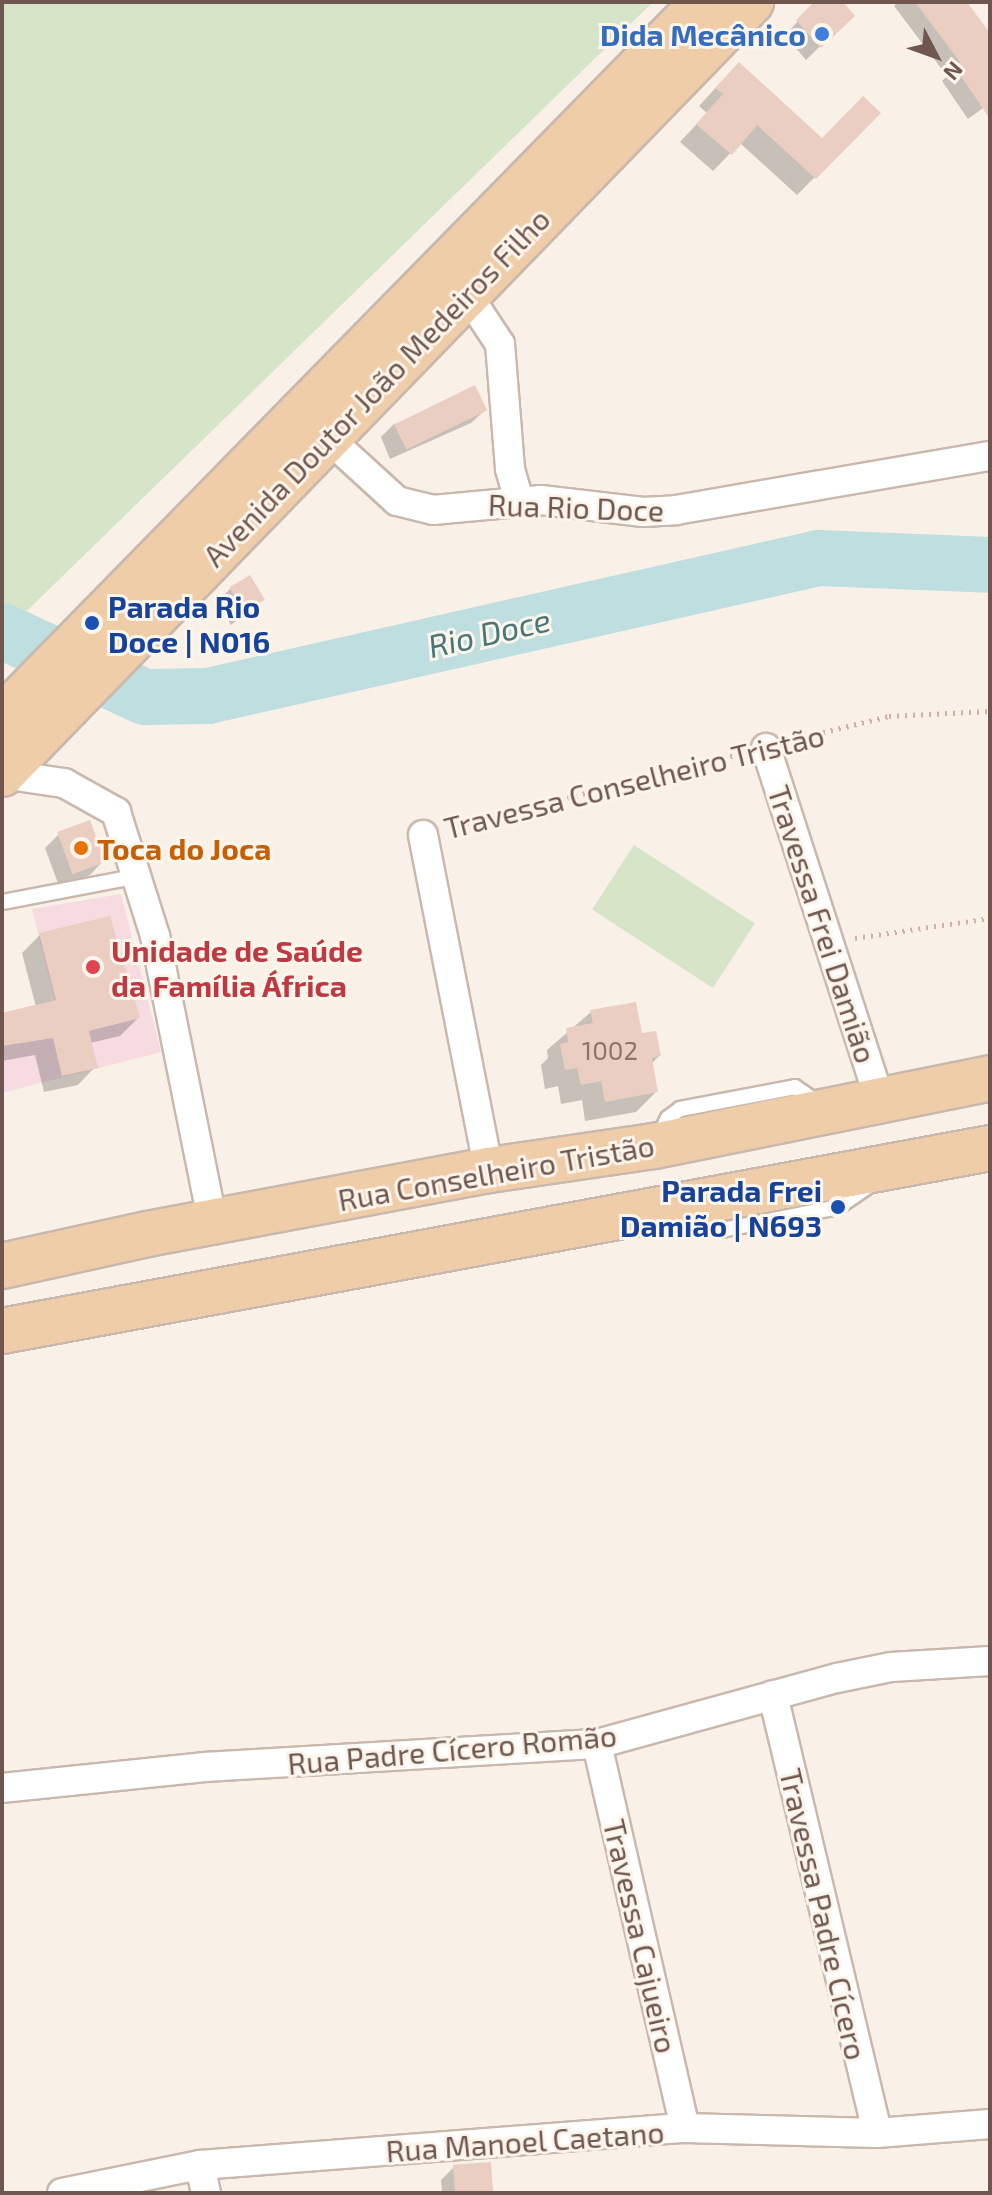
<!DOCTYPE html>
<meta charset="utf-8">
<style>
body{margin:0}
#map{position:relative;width:992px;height:2195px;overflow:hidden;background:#f9f0e7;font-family:"Exo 2",sans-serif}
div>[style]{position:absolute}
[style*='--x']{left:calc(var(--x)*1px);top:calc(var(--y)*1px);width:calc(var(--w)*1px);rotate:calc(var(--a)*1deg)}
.medical>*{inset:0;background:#f6dbe1}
.green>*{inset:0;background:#d6e5c7;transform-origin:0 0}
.shadow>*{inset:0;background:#0003}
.river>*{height:56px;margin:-28px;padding:0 28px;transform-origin:28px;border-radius:28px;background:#bedee0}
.building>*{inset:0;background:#ebcec2;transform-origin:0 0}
.path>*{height:5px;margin-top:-2.5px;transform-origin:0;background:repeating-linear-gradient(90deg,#cfb2a5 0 2px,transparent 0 8px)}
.roads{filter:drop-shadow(2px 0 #c9b8ae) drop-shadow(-2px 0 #c9b8ae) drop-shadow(0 2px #c9b8ae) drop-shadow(0 -2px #c9b8ae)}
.lane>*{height:14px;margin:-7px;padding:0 7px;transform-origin:7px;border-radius:7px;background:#fff}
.street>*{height:28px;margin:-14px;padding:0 14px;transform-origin:14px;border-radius:14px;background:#fff}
.primary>*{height:44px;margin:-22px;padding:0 22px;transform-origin:22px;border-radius:22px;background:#efcda8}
.dots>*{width:22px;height:22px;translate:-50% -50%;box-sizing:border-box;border:4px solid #fcf5ec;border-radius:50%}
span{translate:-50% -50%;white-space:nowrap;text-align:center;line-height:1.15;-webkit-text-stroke:6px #fcf5ec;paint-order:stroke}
.number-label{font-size:26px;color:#8e756c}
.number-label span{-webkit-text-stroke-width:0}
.shop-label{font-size:30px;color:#366cbe;font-weight:700}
.right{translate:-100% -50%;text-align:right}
.street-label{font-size:30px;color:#6f574f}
.transit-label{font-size:30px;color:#164399;font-weight:700}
.left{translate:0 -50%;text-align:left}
.food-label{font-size:30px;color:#c56008;font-weight:700}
.health-label{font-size:30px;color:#be3a42;font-weight:700}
.water-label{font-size:32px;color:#487679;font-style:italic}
.frame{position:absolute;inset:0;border:4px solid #6f574f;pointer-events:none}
.north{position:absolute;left:896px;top:16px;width:80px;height:80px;-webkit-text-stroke:6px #fcf5ec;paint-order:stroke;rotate:131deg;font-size:22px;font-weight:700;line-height:32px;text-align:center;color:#6f574f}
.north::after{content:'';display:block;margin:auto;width:28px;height:36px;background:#6f574f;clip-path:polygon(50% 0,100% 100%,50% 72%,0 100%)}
</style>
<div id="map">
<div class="medical">
<div style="clip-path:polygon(121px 894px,161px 1052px,2px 1093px,2px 1013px,55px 1000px,32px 909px)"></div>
</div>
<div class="green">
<div style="clip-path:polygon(2px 2px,653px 2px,2px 635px)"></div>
<div style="left:634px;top:845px;width:144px;height:77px;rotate:33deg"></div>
</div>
<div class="shadow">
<div style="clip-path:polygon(816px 2px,840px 2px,852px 15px,806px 60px,785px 35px)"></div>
<div style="clip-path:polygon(898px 2px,964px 2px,990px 36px,990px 103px,968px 119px,942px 81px,947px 76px,894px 6px)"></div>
<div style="clip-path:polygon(721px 82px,822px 140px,878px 113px,797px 195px,740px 143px,713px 171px,680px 142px,707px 113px,699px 106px)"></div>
<div style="clip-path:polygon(485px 410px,471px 423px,390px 459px,381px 437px,394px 424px)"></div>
<div style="clip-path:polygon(230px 589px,263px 599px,231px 625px,217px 602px)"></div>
<div style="clip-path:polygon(58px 835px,103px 861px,90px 875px,59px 886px,45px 848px)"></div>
<div style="clip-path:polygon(40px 935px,138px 1018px,120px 1036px,90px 1043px,95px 1067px,78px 1085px,44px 1092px,35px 1055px,2px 1061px,2px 1007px,4px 1015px,36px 1007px,22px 953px)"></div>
<div style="clip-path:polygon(591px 1012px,640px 1035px,659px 1056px,651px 1064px,656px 1092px,636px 1112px,585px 1121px,582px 1100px,561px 1104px,558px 1086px,545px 1089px,541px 1065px,548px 1058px,547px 1050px)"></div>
<div style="clip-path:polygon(454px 2167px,491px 2193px,442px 2193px,441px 2180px)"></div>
</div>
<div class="river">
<div style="--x:2;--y:631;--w:157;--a:24.8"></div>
<div style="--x:145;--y:697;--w:63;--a:-0.9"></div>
<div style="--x:208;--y:696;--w:626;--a:-12.73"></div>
<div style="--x:819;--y:558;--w:171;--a:2.3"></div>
</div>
<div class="building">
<div style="clip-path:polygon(814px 2px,843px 2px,855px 16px,821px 48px,796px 20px)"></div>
<div style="clip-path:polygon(915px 2px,967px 2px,990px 33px,990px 119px,954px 66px,960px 62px)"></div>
<div style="clip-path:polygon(739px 62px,822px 138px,863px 96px,881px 113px,816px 179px,757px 125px,732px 155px,696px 124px,723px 94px,715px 88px)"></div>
<div style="left:475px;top:385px;width:28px;height:90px;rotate:64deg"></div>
<div style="left:250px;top:575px;width:29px;height:24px;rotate:59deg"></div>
<div style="left:90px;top:820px;width:45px;height:35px;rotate:70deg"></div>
<div style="clip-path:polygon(110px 916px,140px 1018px,89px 1031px,98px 1068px,62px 1076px,53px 1038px,2px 1046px,2px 1013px,56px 1000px,39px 933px)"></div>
<div style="clip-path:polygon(636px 1002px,642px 1033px,656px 1031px,661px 1056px,652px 1058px,658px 1092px,605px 1102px,601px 1081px,581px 1085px,577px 1068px,565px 1070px,560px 1044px,568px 1042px,566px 1028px,593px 1023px,590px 1010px)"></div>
<div style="left:491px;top:2162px;width:31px;height:38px;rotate:86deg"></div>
</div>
<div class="path">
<div style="--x:792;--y:740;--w:100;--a:-13.9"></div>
<div style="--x:889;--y:716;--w:101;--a:-2.8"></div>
<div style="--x:451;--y:827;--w:298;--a:-14.2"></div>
<div style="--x:855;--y:938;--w:136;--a:-8.4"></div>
</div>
<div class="roads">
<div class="lane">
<div style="--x:2;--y:902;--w:138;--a:-10.8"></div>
<div style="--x:658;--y:1139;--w:23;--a:-65"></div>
<div style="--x:668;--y:1118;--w:15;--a:-37"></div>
<div style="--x:680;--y:1109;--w:117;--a:-10.8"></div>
<div style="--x:795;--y:1087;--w:28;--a:35"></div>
<div style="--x:693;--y:1214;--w:33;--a:29"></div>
<div style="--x:722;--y:1230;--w:118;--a:-11.2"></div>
<div style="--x:838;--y:1207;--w:42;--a:-34.4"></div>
</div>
<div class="street">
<div style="--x:467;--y:294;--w:60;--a:56.6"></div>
<div style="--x:500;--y:344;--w:125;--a:85.4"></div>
<div style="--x:510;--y:469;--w:32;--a:74"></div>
<div style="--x:327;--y:437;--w:95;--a:42.4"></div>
<div style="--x:397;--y:501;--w:37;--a:14"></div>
<div style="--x:433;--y:510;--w:108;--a:-5.3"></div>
<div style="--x:541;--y:500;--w:103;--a:6.7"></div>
<div style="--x:643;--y:512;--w:33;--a:-3"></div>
<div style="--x:676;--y:510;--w:319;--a:-9.8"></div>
<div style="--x:766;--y:748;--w:370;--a:72.1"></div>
<div style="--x:2;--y:774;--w:63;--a:8.3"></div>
<div style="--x:64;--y:783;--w:60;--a:29.1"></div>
<div style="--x:116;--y:812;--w:130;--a:72.5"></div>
<div style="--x:155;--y:936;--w:293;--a:78.6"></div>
<div style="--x:423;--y:835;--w:341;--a:78.9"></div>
<div style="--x:773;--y:1695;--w:450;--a:76.6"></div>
<div style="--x:597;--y:1744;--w:394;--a:77.1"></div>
<div style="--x:2;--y:1788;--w:205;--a:-5.9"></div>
<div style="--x:206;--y:1767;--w:392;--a:-3.4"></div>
<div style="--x:597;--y:1744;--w:249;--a:-15.4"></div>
<div style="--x:837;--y:1678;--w:55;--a:-11.5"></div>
<div style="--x:891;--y:1667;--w:99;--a:-3.5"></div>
<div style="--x:200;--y:2165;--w:29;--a:78"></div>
<div style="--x:62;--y:2193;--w:141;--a:-11.5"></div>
<div style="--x:200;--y:2165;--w:486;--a:-4.4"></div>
<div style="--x:685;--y:2128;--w:192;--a:1.5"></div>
<div style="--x:877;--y:2133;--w:113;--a:-4.6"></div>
</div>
<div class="primary">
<div style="--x:2;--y:718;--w:1003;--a:-45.57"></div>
<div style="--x:2;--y:774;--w:1076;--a:-45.87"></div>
<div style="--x:2;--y:1266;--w:148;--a:-12.4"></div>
<div style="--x:147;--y:1234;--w:348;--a:-10.6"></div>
<div style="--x:489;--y:1170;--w:167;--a:-8.3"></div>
<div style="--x:654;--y:1146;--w:343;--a:-11.4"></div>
<div style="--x:2;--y:1331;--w:1005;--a:-10.49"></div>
</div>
</div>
<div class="dots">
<div style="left:822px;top:34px;background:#3f7fe0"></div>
<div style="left:92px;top:623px;background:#1a4fb4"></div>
<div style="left:81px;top:848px;background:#e8710a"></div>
<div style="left:93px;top:967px;background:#e0444e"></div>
<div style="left:838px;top:1207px;background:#1a4fb4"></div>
</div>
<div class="number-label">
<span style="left:610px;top:1050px">1002</span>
</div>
<div class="shop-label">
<span class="right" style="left:806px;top:34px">Dida Mecânico</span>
</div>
<div class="street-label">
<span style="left:376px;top:387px;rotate:-46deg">Avenida Doutor João Medeiros Filho</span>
<span style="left:576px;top:507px;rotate:2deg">Rua Rio Doce</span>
<span style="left:634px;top:781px;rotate:-14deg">Travessa Conselheiro Tristão</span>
<span style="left:823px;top:924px;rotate:72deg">Travessa Frei Damião</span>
<span style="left:496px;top:1172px;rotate:-10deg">Rua Conselheiro Tristão</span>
<span style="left:452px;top:1749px;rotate:-5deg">Rua Padre Cícero Romão</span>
<span style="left:824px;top:1914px;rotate:77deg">Travessa Padre Cícero</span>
<span style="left:641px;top:1936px;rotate:77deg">Travessa Cajueiro</span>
<span style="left:525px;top:2141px;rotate:-4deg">Rua Manoel Caetano</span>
</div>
<div class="transit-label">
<span class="left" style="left:108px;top:623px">Parada Rio<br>Doce | N016</span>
<span class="right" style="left:822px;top:1207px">Parada Frei<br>Damião | N693</span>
</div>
<div class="food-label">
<span class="left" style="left:97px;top:848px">Toca do Joca</span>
</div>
<div class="health-label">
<span class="left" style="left:111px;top:967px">Unidade de Saúde<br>da Família África</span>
</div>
<div class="water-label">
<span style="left:489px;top:632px;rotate:-13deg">Rio Doce</span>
</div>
<div class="frame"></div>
<div class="north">N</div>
</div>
